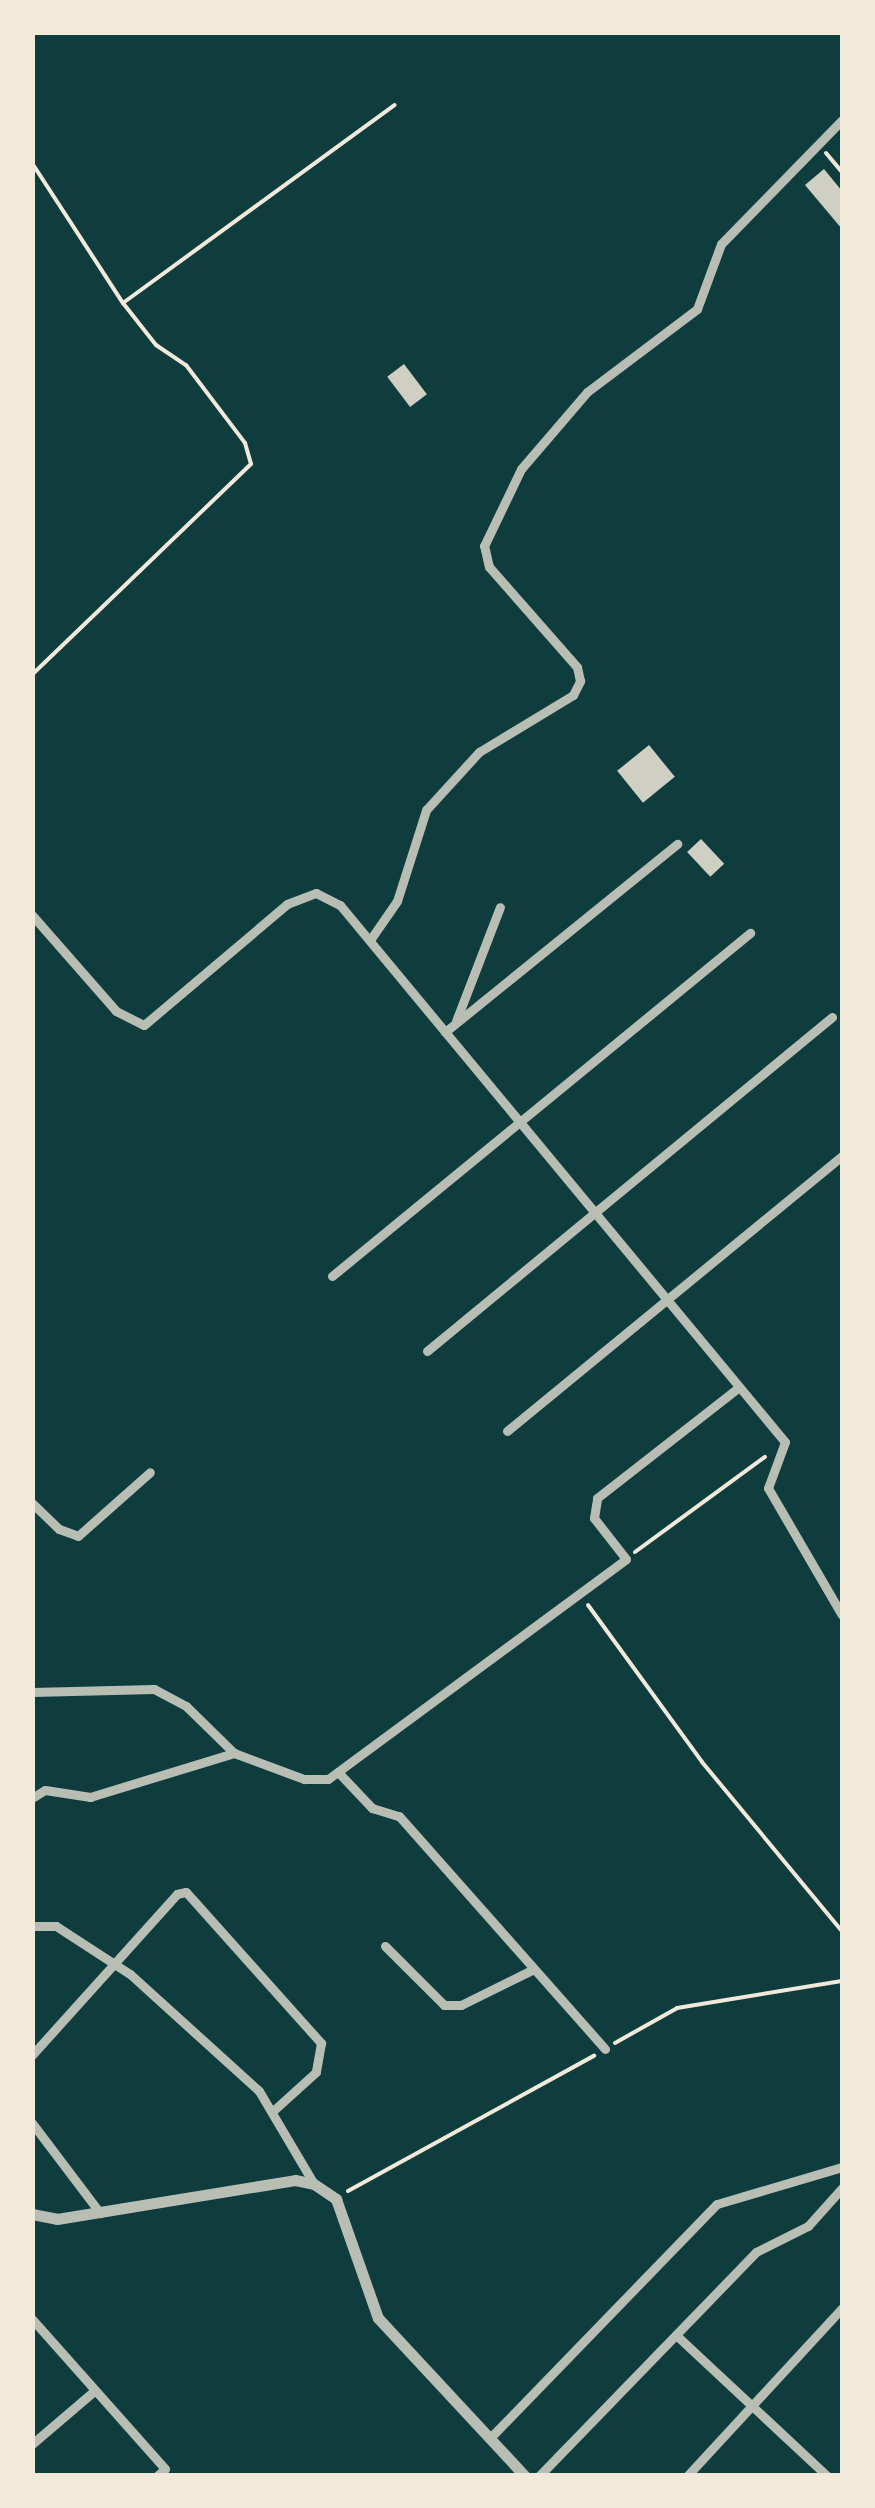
<!DOCTYPE html>
<style>
body{margin:0}
#map{position:relative;width:875px;height:2508px;overflow:hidden;background:#0f3d3e;font-family:Jost,sans-serif}
div>[style]{position:absolute}
[style*='--x']{left:calc(var(--x)*1px);top:calc(var(--y)*1px);width:calc(var(--w)*1px);rotate:calc(var(--a)*1deg)}
.building>*{inset:0;background:#cfcfc3;transform-origin:0 0}
.path>*{height:4px;margin:-2px;padding:0 2px;transform-origin:2px;border-radius:2px;background:#f1e9da}
.minor>*{height:9px;margin:-4.5px;padding:0 4.5px;transform-origin:4.5px;border-radius:4.5px;background:#b8beb3}
.tertiary>*{height:11px;margin:-5.5px;padding:0 5.5px;transform-origin:5.5px;border-radius:5.5px;background:#b8beb3}
span{translate:-50% -50%;white-space:nowrap;text-align:center;line-height:1.15;-webkit-text-stroke:8px #f1e9da;paint-order:stroke}
.frame{position:absolute;inset:0;border:35px solid #f1e9da;pointer-events:none}
</style>
<div id="map">
<div class="building">
<div style="clip-path:polygon(824px 169px,842px 191px,842px 229px,805px 185px)"></div>
<div style="left:404px;top:364px;width:38px;height:21px;rotate:53deg"></div>
<div style="left:649px;top:745px;width:41px;height:41px;rotate:51deg"></div>
<div style="left:701px;top:839px;width:34px;height:19px;rotate:47deg"></div>
</div>
<div class="path">
<div style="--x:826;--y:153;--w:25;--a:50"></div>
<div style="--x:32;--y:163;--w:167;--a:57"></div>
<div style="--x:123;--y:303;--w:53;--a:51.8"></div>
<div style="--x:156;--y:345;--w:36;--a:34"></div>
<div style="--x:186;--y:365;--w:98;--a:52.9"></div>
<div style="--x:245;--y:443;--w:22;--a:74"></div>
<div style="--x:251;--y:464;--w:304;--a:136.1"></div>
<div style="--x:123;--y:303;--w:336;--a:-36.1"></div>
<div style="--x:635;--y:1552;--w:161;--a:-36.2"></div>
<div style="--x:588;--y:1605;--w:194;--a:54"></div>
<div style="--x:702;--y:1762;--w:219;--a:50.4"></div>
<div style="--x:615;--y:2043;--w:71;--a:-29.4"></div>
<div style="--x:677;--y:2008;--w:167;--a:-9.3"></div>
<div style="--x:348;--y:2191;--w:281;--a:-28.8"></div>
</div>
<div class="minor">
<div style="--x:32;--y:915;--w:128;--a:48.8"></div>
<div style="--x:116;--y:1011;--w:31;--a:27"></div>
<div style="--x:144;--y:1025;--w:187;--a:-40.2"></div>
<div style="--x:287;--y:904;--w:31;--a:-21"></div>
<div style="--x:316;--y:893;--w:27;--a:27"></div>
<div style="--x:340;--y:905;--w:697;--a:50.35"></div>
<div style="--x:785;--y:1442;--w:49;--a:110.3"></div>
<div style="--x:768;--y:1488;--w:147;--a:59.8"></div>
<div style="--x:370;--y:940;--w:47;--a:-55.3"></div>
<div style="--x:397;--y:901;--w:96;--a:-72.3"></div>
<div style="--x:426;--y:810;--w:79;--a:-47.6"></div>
<div style="--x:479;--y:752;--w:110;--a:-31.2"></div>
<div style="--x:573;--y:695;--w:16;--a:-63"></div>
<div style="--x:580;--y:681;--w:14;--a:-102"></div>
<div style="--x:577;--y:667;--w:133;--a:-131.3"></div>
<div style="--x:489;--y:567;--w:22;--a:-103"></div>
<div style="--x:484;--y:546;--w:85;--a:-64.3"></div>
<div style="--x:521;--y:469;--w:101;--a:-49.4"></div>
<div style="--x:587;--y:392;--w:138;--a:-37"></div>
<div style="--x:697;--y:309;--w:69;--a:-69.7"></div>
<div style="--x:721;--y:244;--w:173;--a:-45.7"></div>
<div style="--x:456;--y:1021;--w:122;--a:-68.9"></div>
<div style="--x:445;--y:1032;--w:299;--a:-39"></div>
<div style="--x:332;--y:1276;--w:541;--a:-39.37"></div>
<div style="--x:427;--y:1351;--w:525;--a:-39.51"></div>
<div style="--x:507;--y:1431;--w:433;--a:-39.4"></div>
<div style="--x:32;--y:1503;--w:37;--a:44"></div>
<div style="--x:59;--y:1529;--w:20;--a:20"></div>
<div style="--x:78;--y:1536;--w:96;--a:-41.6"></div>
<div style="--x:32;--y:1692;--w:122;--a:-1.4"></div>
<div style="--x:154;--y:1689;--w:36;--a:28"></div>
<div style="--x:186;--y:1706;--w:67;--a:44.4"></div>
<div style="--x:234;--y:1753;--w:75;--a:20.4"></div>
<div style="--x:304;--y:1779;--w:24;--a:0"></div>
<div style="--x:328;--y:1779;--w:370;--a:-36.4"></div>
<div style="--x:626;--y:1559;--w:52;--a:-128"></div>
<div style="--x:594;--y:1518;--w:20;--a:-81"></div>
<div style="--x:597;--y:1498;--w:180;--a:-38"></div>
<div style="--x:338;--y:1772;--w:50;--a:46.6"></div>
<div style="--x:372;--y:1808;--w:28;--a:17"></div>
<div style="--x:399;--y:1816;--w:311;--a:48.5"></div>
<div style="--x:32;--y:1798;--w:15;--a:-32"></div>
<div style="--x:45;--y:1790;--w:46;--a:8.8"></div>
<div style="--x:90;--y:1797;--w:151;--a:-17"></div>
<div style="--x:32;--y:1926;--w:24;--a:0"></div>
<div style="--x:56;--y:1926;--w:88;--a:33"></div>
<div style="--x:130;--y:1974;--w:174;--a:42.2"></div>
<div style="--x:259;--y:2091;--w:108;--a:59.4"></div>
<div style="--x:385;--y:1946;--w:83;--a:45"></div>
<div style="--x:444;--y:2005;--w:17;--a:0"></div>
<div style="--x:461;--y:2005;--w:81;--a:-26.3"></div>
<div style="--x:32;--y:2055;--w:217;--a:-48"></div>
<div style="--x:177;--y:1894;--w:9;--a:-13"></div>
<div style="--x:186;--y:1892;--w:203;--a:48.2"></div>
<div style="--x:321;--y:2043;--w:29;--a:100"></div>
<div style="--x:316;--y:2072;--w:57;--a:137.9"></div>
<div style="--x:32;--y:2123;--w:113;--a:52.9"></div>
<div style="--x:32;--y:2319;--w:200;--a:48.4"></div>
<div style="--x:165;--y:2469;--w:11;--a:139"></div>
<div style="--x:676;--y:2335;--w:207;--a:43"></div>
<div style="--x:490;--y:2438;--w:326;--a:-45.9"></div>
<div style="--x:717;--y:2204;--w:130;--a:-16.5"></div>
<div style="--x:32;--y:2444;--w:82;--a:-40.5"></div>
<div style="--x:539;--y:2476;--w:312;--a:-45.9"></div>
<div style="--x:756;--y:2252;--w:58;--a:-26.6"></div>
<div style="--x:808;--y:2226;--w:51;--a:-48.2"></div>
<div style="--x:687;--y:2476;--w:229;--a:-47.3"></div>
</div>
<div class="tertiary">
<div style="--x:32;--y:2214;--w:25;--a:11"></div>
<div style="--x:57;--y:2219;--w:241;--a:-9.3"></div>
<div style="--x:295;--y:2180;--w:19;--a:12"></div>
<div style="--x:314;--y:2184;--w:27;--a:34"></div>
<div style="--x:336;--y:2199;--w:126;--a:70.6"></div>
<div style="--x:378;--y:2318;--w:216;--a:47.1"></div>
</div>
<div class="frame"></div>
</div>
